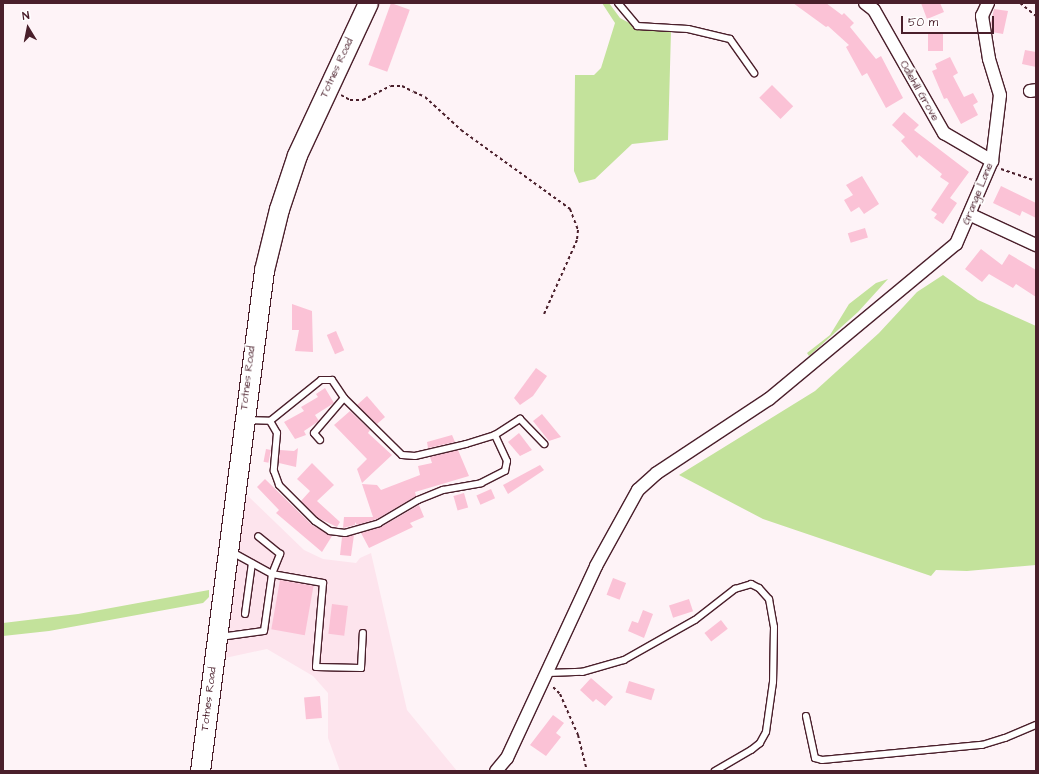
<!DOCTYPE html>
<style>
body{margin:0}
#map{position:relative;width:1039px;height:774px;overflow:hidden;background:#fef3f7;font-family:"Architects Daughter",sans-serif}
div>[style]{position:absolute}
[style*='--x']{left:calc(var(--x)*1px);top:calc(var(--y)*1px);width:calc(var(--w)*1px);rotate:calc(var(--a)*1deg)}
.built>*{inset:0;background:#fde4ed}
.green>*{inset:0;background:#c3e29b}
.building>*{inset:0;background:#fbc2d6;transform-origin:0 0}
.path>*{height:2px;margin-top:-1px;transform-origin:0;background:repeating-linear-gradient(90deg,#4a1f2b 0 3px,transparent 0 6px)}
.roads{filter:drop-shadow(1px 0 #4a1f2b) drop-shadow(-1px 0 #4a1f2b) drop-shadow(0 1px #4a1f2b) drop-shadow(0 -1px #4a1f2b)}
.service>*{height:6px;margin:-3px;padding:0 3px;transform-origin:3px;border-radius:3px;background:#fff}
.minor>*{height:12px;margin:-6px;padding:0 6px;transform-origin:6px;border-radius:6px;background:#fff}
.primary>*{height:19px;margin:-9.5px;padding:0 9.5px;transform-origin:9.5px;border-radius:9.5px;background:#fff}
span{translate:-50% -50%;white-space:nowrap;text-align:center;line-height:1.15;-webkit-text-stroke:3.5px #fff;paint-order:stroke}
.street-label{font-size:11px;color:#4a1f2b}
.frame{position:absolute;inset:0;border:4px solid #4a1f2b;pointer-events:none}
.north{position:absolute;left:8px;top:8px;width:40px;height:40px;-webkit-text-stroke:3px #fff;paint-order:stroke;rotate:350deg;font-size:11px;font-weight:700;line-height:16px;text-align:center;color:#4a1f2b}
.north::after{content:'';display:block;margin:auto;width:14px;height:18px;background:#4a1f2b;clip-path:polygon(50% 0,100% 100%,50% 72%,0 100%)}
.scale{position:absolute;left:901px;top:16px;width:93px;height:18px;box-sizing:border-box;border:2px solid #4a1f2b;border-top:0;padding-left:5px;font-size:12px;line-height:14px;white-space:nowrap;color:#4a1f2b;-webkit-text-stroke:3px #fff;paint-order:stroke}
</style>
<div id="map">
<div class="built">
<div style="clip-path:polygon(247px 495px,304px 550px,323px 559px,356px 563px,360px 558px,371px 553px,407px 710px,457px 771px,340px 771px,328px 738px,328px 693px,313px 676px,267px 649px,225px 658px,240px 524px)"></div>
</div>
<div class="green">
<div style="clip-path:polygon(602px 3px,609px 3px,620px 18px,633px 25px,671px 31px,668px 140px,632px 144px,595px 179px,579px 183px,574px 171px,575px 75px,594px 75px,601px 68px,615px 23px)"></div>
<div style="clip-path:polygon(943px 275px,978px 300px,1036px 326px,1036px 565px,967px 571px,936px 570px,931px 576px,763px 519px,679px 475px,815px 391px,879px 333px,917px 292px)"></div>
<div style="clip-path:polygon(888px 279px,858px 312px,809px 356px,807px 353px,830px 335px,849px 304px,876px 283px)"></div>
<div style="clip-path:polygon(209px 590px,209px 597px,203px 603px,49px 631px,3px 636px,3px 623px,78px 614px)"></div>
</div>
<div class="building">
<div style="left:391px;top:3px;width:20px;height:66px;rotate:20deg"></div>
<div style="clip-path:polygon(793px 3px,826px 3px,842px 15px,844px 13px,854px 23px,850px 27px,876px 59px,881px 56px,903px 98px,886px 108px,867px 73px,862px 76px,846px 47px,849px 45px,828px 26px,826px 27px)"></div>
<div style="clip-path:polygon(921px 3px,940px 3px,944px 12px,927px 19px)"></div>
<div style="clip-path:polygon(994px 9px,1008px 11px,1003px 34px,992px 32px,991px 22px)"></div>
<div style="left:928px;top:33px;width:15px;height:18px"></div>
<div style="clip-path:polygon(1025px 50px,1036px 52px,1036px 67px,1022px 64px)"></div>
<div style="clip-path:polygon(950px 57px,958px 73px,953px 76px,964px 97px,973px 93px,978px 102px,973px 105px,978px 115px,961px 124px,947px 98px,944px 99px,932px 71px,937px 69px,935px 64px)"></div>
<div style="left:772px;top:85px;width:30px;height:18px;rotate:45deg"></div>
<div style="clip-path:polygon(904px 112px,919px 125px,914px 130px,969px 172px,950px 198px,957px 203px,943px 224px,934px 218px,937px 214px,931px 210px,949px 183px,940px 177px,942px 174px,919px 155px,917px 158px,901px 141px,905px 137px,892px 125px)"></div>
<div style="clip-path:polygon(862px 176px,879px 204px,864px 214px,859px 207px,851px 212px,844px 200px,853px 195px,846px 185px)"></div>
<div style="clip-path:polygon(1001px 186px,1036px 203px,1036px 218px,1022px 211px,1020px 216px,993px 203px)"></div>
<div style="left:865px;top:228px;width:10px;height:18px;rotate:73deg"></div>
<div style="clip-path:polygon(981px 249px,1002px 265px,1009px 254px,1036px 270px,1036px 297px,1016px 284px,1013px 288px,989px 274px,982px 282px,965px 269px)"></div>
<div style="clip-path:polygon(292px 304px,312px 311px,313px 352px,295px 351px,299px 330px,292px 330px)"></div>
<div style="left:336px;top:331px;width:21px;height:10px;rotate:67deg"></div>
<div style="clip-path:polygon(536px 368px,547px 376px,533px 396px,520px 405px,514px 398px)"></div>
<div style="clip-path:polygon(325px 388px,334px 403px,315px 415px,319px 421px,304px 431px,306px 435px,295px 439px,284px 422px,304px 411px,301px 407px,318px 397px,316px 394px)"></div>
<div style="clip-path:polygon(367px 396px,385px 417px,377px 424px,357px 405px)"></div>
<div style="clip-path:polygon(350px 411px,370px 430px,368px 433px,392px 455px,362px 483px,357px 469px,367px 459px,334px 425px)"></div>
<div style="clip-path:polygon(542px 414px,561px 437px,549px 441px,533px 421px)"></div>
<div style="clip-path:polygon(519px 433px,532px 450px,520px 456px,508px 442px)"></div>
<div style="clip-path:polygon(452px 435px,455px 442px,428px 448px,427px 442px)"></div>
<div style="clip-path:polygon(298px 448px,296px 467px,279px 463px,280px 450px,294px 451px)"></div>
<div style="left:266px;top:449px;width:5px;height:13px;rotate:11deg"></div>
<div style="clip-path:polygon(458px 450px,469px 476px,415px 492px,416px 496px,377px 519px,357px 525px,355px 522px,355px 525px,343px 528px,344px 517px,373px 517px,362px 484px,377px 485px,381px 490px,420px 475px,418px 466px,432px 463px,430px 457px)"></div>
<div style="clip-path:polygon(312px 463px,334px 485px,317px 501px,340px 522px,337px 527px,318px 518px,301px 501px,310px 491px,297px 479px)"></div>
<div style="clip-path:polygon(540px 465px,544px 470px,508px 494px,503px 485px)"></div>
<div style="clip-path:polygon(265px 479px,312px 525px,332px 536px,322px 552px,276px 513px,279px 510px,257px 487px)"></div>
<div style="left:491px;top:489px;width:10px;height:16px;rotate:66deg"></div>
<div style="left:464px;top:493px;width:15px;height:11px;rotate:74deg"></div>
<div style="clip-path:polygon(419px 505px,424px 517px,410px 523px,413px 527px,369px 548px,361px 533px,381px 527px)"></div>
<div style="clip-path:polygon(354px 535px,351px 556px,340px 555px,342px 537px)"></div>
<div style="left:613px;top:578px;width:14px;height:18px;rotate:21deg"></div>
<div style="left:280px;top:580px;width:34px;height:50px;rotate:10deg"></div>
<div style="left:689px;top:599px;width:13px;height:21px;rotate:72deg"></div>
<div style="left:332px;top:604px;width:16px;height:30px;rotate:7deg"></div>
<div style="clip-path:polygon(643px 610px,653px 614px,644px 638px,628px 631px,632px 621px,638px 623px)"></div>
<div style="left:721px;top:620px;width:11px;height:21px;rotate:52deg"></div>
<div style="clip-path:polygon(591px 678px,613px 697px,605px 706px,596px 699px,593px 702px,580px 690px)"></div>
<div style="left:629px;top:681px;width:27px;height:12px;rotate:17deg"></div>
<div style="left:320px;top:696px;width:22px;height:16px;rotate:85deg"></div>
<div style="clip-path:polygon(553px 715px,564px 723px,556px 733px,561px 737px,546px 756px,530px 745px)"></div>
</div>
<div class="path">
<div style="--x:1020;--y:3;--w:21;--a:39"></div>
<div style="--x:341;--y:95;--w:10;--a:29"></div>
<div style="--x:350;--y:100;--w:13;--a:0"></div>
<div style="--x:363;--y:100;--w:31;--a:-27"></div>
<div style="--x:391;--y:86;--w:11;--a:0"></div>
<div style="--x:402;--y:86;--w:13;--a:27"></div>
<div style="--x:414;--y:92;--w:12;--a:24"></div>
<div style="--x:425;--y:97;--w:49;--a:42.5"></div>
<div style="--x:461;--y:130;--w:135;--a:35.9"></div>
<div style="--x:570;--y:209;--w:22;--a:69"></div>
<div style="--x:578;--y:230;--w:10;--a:96"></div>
<div style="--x:577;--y:240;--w:81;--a:114"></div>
<div style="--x:1001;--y:169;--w:37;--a:19"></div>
<div style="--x:553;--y:687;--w:10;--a:45"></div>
<div style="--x:560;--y:694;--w:45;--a:66.3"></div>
<div style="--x:578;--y:735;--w:37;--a:76"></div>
</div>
<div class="roads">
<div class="service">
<div style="--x:618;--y:3;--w:30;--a:50"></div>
<div style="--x:637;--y:26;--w:51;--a:3.4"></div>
<div style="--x:688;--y:29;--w:43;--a:13.4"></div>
<div style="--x:730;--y:39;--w:42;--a:54.8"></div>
<div style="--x:247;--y:420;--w:23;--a:2"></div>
<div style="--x:270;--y:421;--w:65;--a:-38.8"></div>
<div style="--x:321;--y:380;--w:11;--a:0"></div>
<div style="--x:332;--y:380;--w:22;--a:56"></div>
<div style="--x:344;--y:398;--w:81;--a:44.5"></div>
<div style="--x:402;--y:455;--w:13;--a:4"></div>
<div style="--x:415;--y:456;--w:52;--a:-13.2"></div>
<div style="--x:466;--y:444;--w:30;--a:-17"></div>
<div style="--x:495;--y:435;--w:30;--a:-33"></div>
<div style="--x:520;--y:419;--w:35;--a:46"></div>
<div style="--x:270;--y:421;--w:14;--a:60"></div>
<div style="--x:277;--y:433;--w:38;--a:95"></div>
<div style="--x:274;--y:471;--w:15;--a:70"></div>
<div style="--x:279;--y:485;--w:51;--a:45"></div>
<div style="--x:315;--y:521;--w:18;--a:34"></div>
<div style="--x:330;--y:531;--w:15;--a:8"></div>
<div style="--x:345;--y:533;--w:35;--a:-16"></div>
<div style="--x:379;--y:523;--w:45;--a:-30.5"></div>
<div style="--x:418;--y:500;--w:27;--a:-22"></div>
<div style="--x:443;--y:490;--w:39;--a:-10"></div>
<div style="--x:481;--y:483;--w:27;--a:-27"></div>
<div style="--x:505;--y:471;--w:10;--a:-79"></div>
<div style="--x:507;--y:461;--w:29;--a:-115"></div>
<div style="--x:320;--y:440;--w:9;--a:-131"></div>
<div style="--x:314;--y:433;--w:46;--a:-49.4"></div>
<div style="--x:230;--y:551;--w:48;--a:28.7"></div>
<div style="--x:272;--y:574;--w:52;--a:10"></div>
<div style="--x:323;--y:583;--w:84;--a:94.8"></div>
<div style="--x:316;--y:667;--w:45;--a:1.3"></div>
<div style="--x:361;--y:668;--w:35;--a:-87"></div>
<div style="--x:245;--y:614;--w:51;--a:-82.2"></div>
<div style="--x:220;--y:637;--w:44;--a:-7.8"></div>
<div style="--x:264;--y:631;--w:58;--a:-82"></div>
<div style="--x:272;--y:574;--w:22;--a:-68"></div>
<div style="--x:280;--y:554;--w:28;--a:-141"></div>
<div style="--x:548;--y:673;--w:34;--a:-2"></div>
<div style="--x:582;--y:672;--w:44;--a:-15.9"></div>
<div style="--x:624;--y:660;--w:81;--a:-29.4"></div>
<div style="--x:695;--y:620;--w:51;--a:-37.8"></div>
<div style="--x:735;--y:589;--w:17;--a:-17"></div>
<div style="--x:751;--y:584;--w:9;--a:27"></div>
<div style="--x:759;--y:588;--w:15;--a:48"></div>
<div style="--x:769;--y:599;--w:28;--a:80"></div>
<div style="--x:774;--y:627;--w:55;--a:91"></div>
<div style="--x:773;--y:682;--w:50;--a:98"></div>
<div style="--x:766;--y:732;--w:13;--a:119"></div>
<div style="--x:760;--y:743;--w:11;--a:142"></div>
<div style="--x:751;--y:750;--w:42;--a:149.7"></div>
<div style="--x:806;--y:716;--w:43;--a:77.9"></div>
<div style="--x:815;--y:758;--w:7;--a:16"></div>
<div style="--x:822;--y:760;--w:161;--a:-5.4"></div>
<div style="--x:982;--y:745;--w:24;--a:-17"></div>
<div style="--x:1005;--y:738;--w:34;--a:-23"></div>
</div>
<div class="minor">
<div style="--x:865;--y:3;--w:11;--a:38"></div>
<div style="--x:874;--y:10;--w:142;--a:60.4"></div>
<div style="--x:944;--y:133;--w:56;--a:30.3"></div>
<div style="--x:1030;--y:91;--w:6;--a:-9"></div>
<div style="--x:971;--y:215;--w:72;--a:24.8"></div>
<div style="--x:496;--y:771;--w:17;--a:-50"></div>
<div style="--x:507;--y:758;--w:212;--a:-65.1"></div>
<div style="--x:596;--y:566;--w:87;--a:-61.1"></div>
<div style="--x:638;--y:490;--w:25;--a:-42"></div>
<div style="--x:657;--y:473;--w:134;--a:-33.5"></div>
<div style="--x:769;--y:399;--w:243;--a:-39.7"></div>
<div style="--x:956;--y:244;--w:90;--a:-66.6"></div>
<div style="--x:992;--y:161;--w:66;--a:-83.1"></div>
<div style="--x:1000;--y:95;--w:38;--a:-107"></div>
<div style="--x:989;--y:59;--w:44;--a:-99.2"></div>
<div style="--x:982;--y:16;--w:14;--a:-65"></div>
</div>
<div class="primary">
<div style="--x:200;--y:771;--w:505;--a:-82.72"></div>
<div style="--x:264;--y:270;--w:63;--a:-76.2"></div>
<div style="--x:279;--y:209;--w:57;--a:-71.6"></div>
<div style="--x:297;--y:155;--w:168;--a:-65"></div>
</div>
</div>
<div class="street-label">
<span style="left:337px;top:68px;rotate:-65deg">Totnes Road</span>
<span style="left:919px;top:91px;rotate:60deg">Odlehill Grove</span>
<span style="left:978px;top:194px;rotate:-68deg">Grange Lane</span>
<span style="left:248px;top:378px;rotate:-83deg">Totnes Road</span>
<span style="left:209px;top:699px;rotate:-83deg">Totnes Road</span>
</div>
<div class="frame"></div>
<div class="north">N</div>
<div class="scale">50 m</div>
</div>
